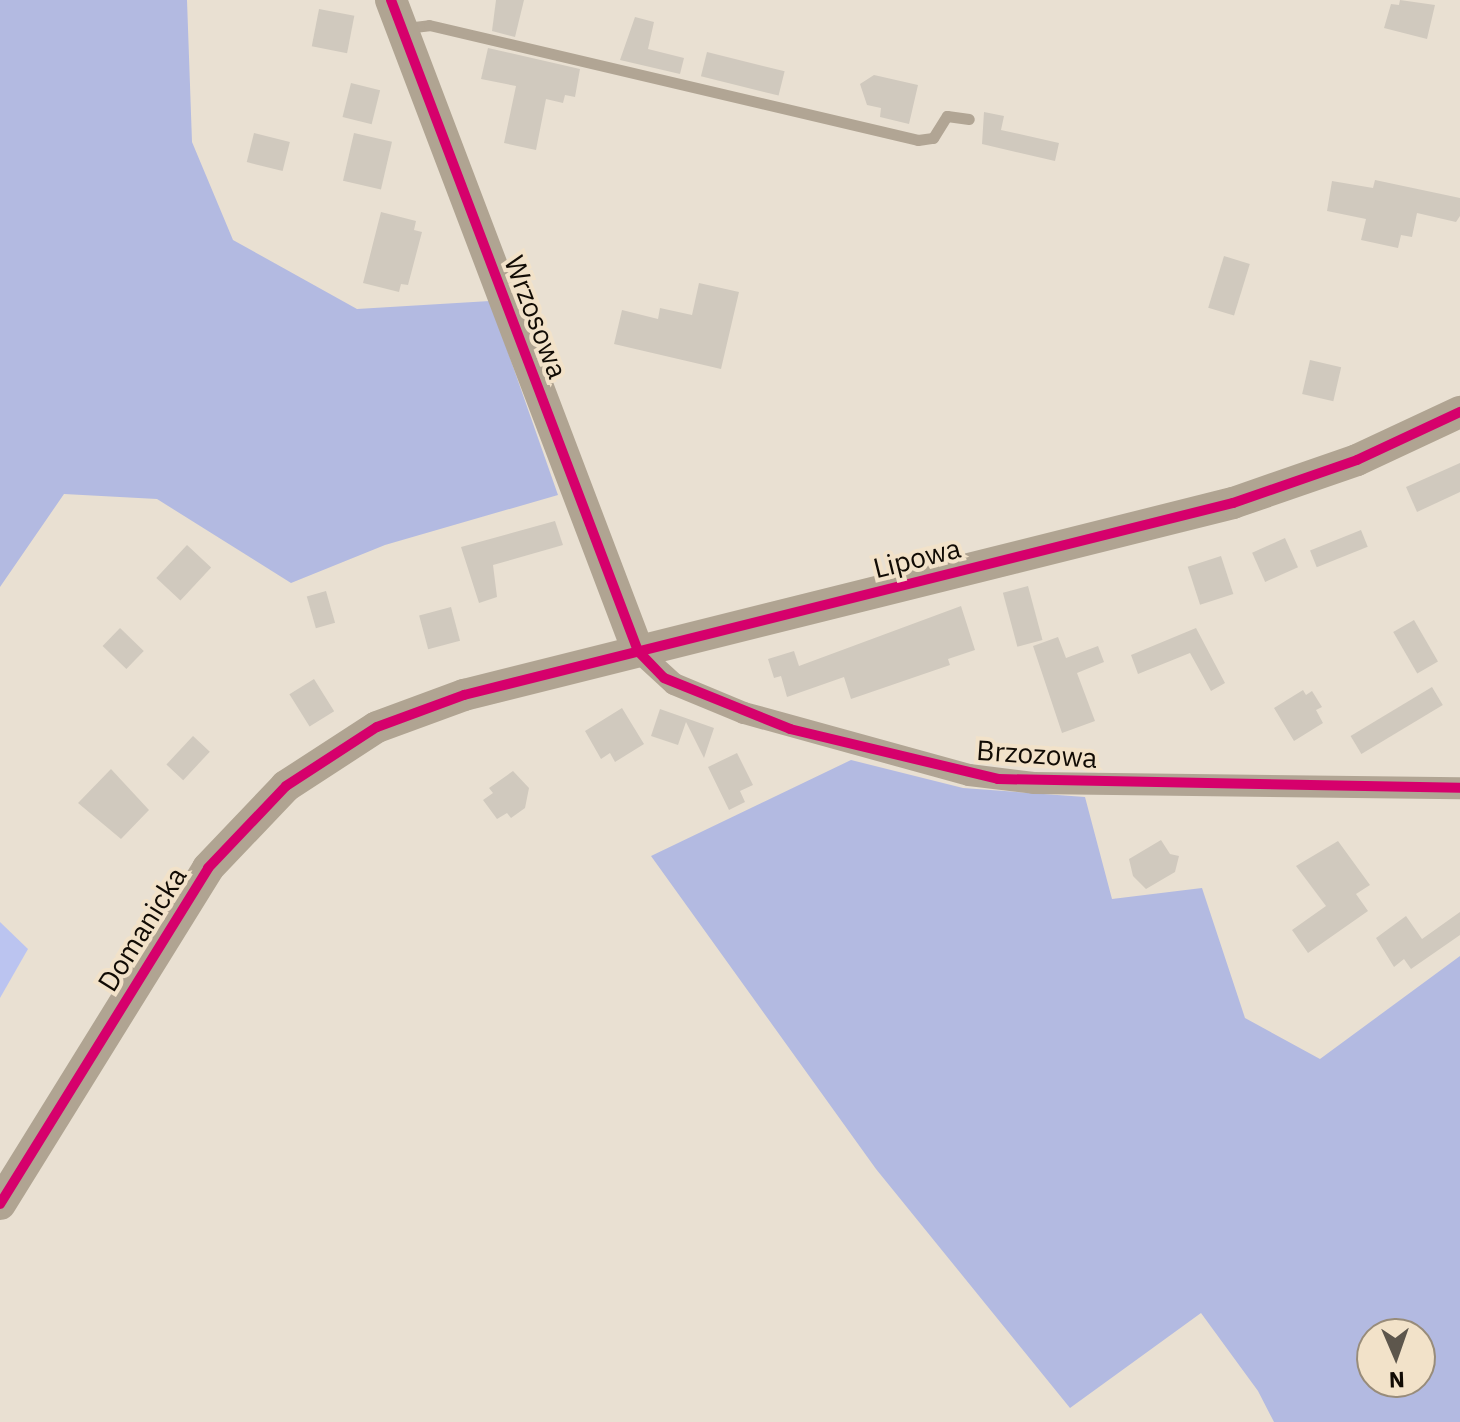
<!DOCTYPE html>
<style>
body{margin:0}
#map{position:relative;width:1460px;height:1422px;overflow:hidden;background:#e9e0d2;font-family:"IBM Plex Sans",sans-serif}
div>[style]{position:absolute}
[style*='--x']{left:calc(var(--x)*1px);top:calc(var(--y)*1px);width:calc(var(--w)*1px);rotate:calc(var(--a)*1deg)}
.forest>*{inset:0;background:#b3bae1}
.water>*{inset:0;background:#bbc4f0}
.building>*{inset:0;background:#d0c9be;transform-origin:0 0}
.lane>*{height:11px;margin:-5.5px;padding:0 5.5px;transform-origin:5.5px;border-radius:5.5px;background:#b1a594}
.street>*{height:22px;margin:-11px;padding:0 11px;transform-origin:11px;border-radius:11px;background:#b1a594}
.secondary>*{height:32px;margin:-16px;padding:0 16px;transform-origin:16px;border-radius:16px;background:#b0a492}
.cycleway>*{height:10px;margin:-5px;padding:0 5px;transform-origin:5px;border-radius:5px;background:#d6006c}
span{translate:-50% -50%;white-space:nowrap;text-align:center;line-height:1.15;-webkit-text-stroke:8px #f2e2c9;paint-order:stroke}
.street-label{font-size:28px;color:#110b04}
.north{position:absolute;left:1356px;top:1318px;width:80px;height:80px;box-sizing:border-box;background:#f2e2c9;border:2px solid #988c7a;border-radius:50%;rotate:178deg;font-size:22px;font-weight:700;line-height:32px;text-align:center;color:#110b04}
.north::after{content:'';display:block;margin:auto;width:28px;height:36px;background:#5d564c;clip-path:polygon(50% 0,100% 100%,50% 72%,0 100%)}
</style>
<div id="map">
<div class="forest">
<div style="clip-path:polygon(0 0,187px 0,192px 142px,233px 240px,357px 309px,490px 301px,558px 495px,385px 545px,291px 583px,157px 499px,64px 494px,0 587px)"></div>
<div style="clip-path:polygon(evenodd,851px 760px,963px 788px,1085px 797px,1112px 899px,1202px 888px,1245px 1018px,1320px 1059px,1460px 956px,1460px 1422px,1274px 1422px,1258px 1391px,1201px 1313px,1070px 1408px,876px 1169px,651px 856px,851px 760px,1372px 1334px,1420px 1334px,1420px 1382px,1372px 1382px,1372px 1334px)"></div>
</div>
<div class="water">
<div style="clip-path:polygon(0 922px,28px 949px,0 998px)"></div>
</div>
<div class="building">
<div style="clip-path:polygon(496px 0,524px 0,515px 37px,492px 31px)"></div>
<div style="clip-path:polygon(1400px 0,1435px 5px,1427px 39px,1384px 28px,1391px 4px,1399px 5px)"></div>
<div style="left:319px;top:9px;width:36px;height:38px;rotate:11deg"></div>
<div style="clip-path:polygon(635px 17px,654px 22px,648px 49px,684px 58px,680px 74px,620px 60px)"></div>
<div style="clip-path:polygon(488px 48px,580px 69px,575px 97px,565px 95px,563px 103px,546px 99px,536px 150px,504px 143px,516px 86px,481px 79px)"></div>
<div style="left:707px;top:52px;width:80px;height:25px;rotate:14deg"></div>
<div style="clip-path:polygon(874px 75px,918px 85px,909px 124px,880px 117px,881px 108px,867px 105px,860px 84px)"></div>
<div style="left:351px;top:83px;width:30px;height:35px;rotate:14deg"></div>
<div style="clip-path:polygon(984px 112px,1004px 116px,1001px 130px,1059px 143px,1055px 161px,982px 144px)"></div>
<div style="left:254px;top:133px;width:37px;height:30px;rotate:14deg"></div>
<div style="left:354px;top:133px;width:39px;height:49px;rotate:13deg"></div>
<div style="clip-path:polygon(1375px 180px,1460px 198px,1460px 216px,1456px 222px,1417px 213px,1412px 237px,1401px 235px,1398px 248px,1361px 240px,1366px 219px,1327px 211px,1332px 181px,1373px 188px)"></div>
<div style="clip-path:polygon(381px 212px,416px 221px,414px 230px,422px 232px,408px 285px,401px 284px,399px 292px,363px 283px)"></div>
<div style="left:1224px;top:256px;width:27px;height:54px;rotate:17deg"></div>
<div style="clip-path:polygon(699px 283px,739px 292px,721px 369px,614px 344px,622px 310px,658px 319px,660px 308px,692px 315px)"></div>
<div style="left:1310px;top:360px;width:32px;height:35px;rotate:13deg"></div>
<div style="clip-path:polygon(1460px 463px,1460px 492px,1417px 512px,1406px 487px)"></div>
<div style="clip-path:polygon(555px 521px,563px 545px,493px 565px,497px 597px,479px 603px,461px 547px)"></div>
<div style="left:1361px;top:530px;width:18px;height:55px;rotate:68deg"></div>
<div style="left:1285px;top:538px;width:32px;height:36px;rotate:66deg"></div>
<div style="left:187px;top:545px;width:33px;height:45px;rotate:43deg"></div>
<div style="left:1221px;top:556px;width:40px;height:35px;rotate:72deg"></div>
<div style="left:1028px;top:586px;width:56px;height:26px;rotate:75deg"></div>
<div style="left:326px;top:591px;width:33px;height:20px;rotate:74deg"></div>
<div style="clip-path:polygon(961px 606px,975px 650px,948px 659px,950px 665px,851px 699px,844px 677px,787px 697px,781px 676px,774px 678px,768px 659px,794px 651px,799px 666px)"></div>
<div style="left:451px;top:607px;width:35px;height:33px;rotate:75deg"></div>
<div style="left:1414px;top:620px;width:48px;height:24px;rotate:60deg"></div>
<div style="left:120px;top:628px;width:33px;height:25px;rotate:44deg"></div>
<div style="clip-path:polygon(1196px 628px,1225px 683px,1211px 691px,1190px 653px,1138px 674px,1131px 655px)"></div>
<div style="clip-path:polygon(1058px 637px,1066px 658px,1098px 646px,1104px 662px,1077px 673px,1095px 721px,1062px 733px,1033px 646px)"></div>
<div style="left:314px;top:679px;width:38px;height:29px;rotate:58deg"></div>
<div style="left:1432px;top:687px;width:21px;height:95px;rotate:59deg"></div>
<div style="clip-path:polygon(1303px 690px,1306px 695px,1312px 691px,1322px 707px,1316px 710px,1323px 723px,1294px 741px,1274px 708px)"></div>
<div style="clip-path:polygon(622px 708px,644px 744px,615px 762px,610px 753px,601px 759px,585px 731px)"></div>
<div style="clip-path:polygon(660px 709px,714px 728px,704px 758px,686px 722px,678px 745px,651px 736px)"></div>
<div style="left:193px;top:736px;width:23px;height:39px;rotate:43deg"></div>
<div style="clip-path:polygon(737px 753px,753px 785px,740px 791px,745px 802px,729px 810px,708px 767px)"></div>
<div style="clip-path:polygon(111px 769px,149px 810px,121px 839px,78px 803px)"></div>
<div style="clip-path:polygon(513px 771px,529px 788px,525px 808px,511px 818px,507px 813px,497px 819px,483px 800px,493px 793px,489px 788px)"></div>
<div style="clip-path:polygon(1161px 840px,1170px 854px,1179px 856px,1175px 872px,1146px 889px,1133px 876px,1129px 859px)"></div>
<div style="clip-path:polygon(1338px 841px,1370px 885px,1356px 894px,1368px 911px,1308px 953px,1292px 930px,1326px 906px,1296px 866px)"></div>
<div style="clip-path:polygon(1460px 912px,1460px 935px,1411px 969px,1404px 959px,1394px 967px,1376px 938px,1406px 916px,1422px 939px)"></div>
</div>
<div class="lane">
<div style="--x:406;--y:28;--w:23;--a:-7"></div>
<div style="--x:429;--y:25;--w:502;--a:13.23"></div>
<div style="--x:918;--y:140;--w:15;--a:-8"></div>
<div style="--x:933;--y:138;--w:26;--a:-58"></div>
<div style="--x:947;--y:116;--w:22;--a:8"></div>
</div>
<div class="street">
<div style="--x:638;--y:651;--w:49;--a:42.5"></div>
<div style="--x:674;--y:684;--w:76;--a:22.5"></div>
<div style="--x:744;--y:713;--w:233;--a:15.4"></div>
<div style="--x:969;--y:775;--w:65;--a:7"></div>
<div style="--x:1034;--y:783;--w:426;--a:0.7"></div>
</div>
<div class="secondary">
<div style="--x:391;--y:0;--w:696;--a:69.22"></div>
<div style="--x:0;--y:1204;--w:395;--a:-58.2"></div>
<div style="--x:208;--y:868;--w:113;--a:-46.4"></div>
<div style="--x:286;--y:786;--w:108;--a:-33"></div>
<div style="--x:377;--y:727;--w:93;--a:-20.2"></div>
<div style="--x:464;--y:695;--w:793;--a:-14.02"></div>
<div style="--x:1233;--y:503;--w:131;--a:-19.1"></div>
<div style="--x:1357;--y:460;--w:114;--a:-25"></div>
</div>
<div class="cycleway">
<div style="--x:391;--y:0;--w:696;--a:69.22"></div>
<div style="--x:638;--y:651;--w:37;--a:46"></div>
<div style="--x:664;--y:678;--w:136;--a:22"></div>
<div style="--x:790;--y:729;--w:214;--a:13.5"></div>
<div style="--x:998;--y:779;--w:462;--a:1.1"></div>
<div style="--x:0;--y:1204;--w:395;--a:-58.2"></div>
<div style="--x:208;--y:868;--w:113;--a:-46.4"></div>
<div style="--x:286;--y:786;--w:108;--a:-33"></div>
<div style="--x:377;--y:727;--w:93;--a:-20.2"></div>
<div style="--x:464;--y:695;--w:793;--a:-14.02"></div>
<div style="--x:1233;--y:503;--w:131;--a:-19.1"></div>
<div style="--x:1357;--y:460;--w:114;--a:-25"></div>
</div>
<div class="street-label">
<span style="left:536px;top:317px;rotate:69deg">Wrzosowa</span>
<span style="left:917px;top:558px;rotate:-14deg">Lipowa</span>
<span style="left:1037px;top:754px;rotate:4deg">Brzozowa</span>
<span style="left:142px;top:929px;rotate:-58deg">Domanicka</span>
</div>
<div class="north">N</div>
</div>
